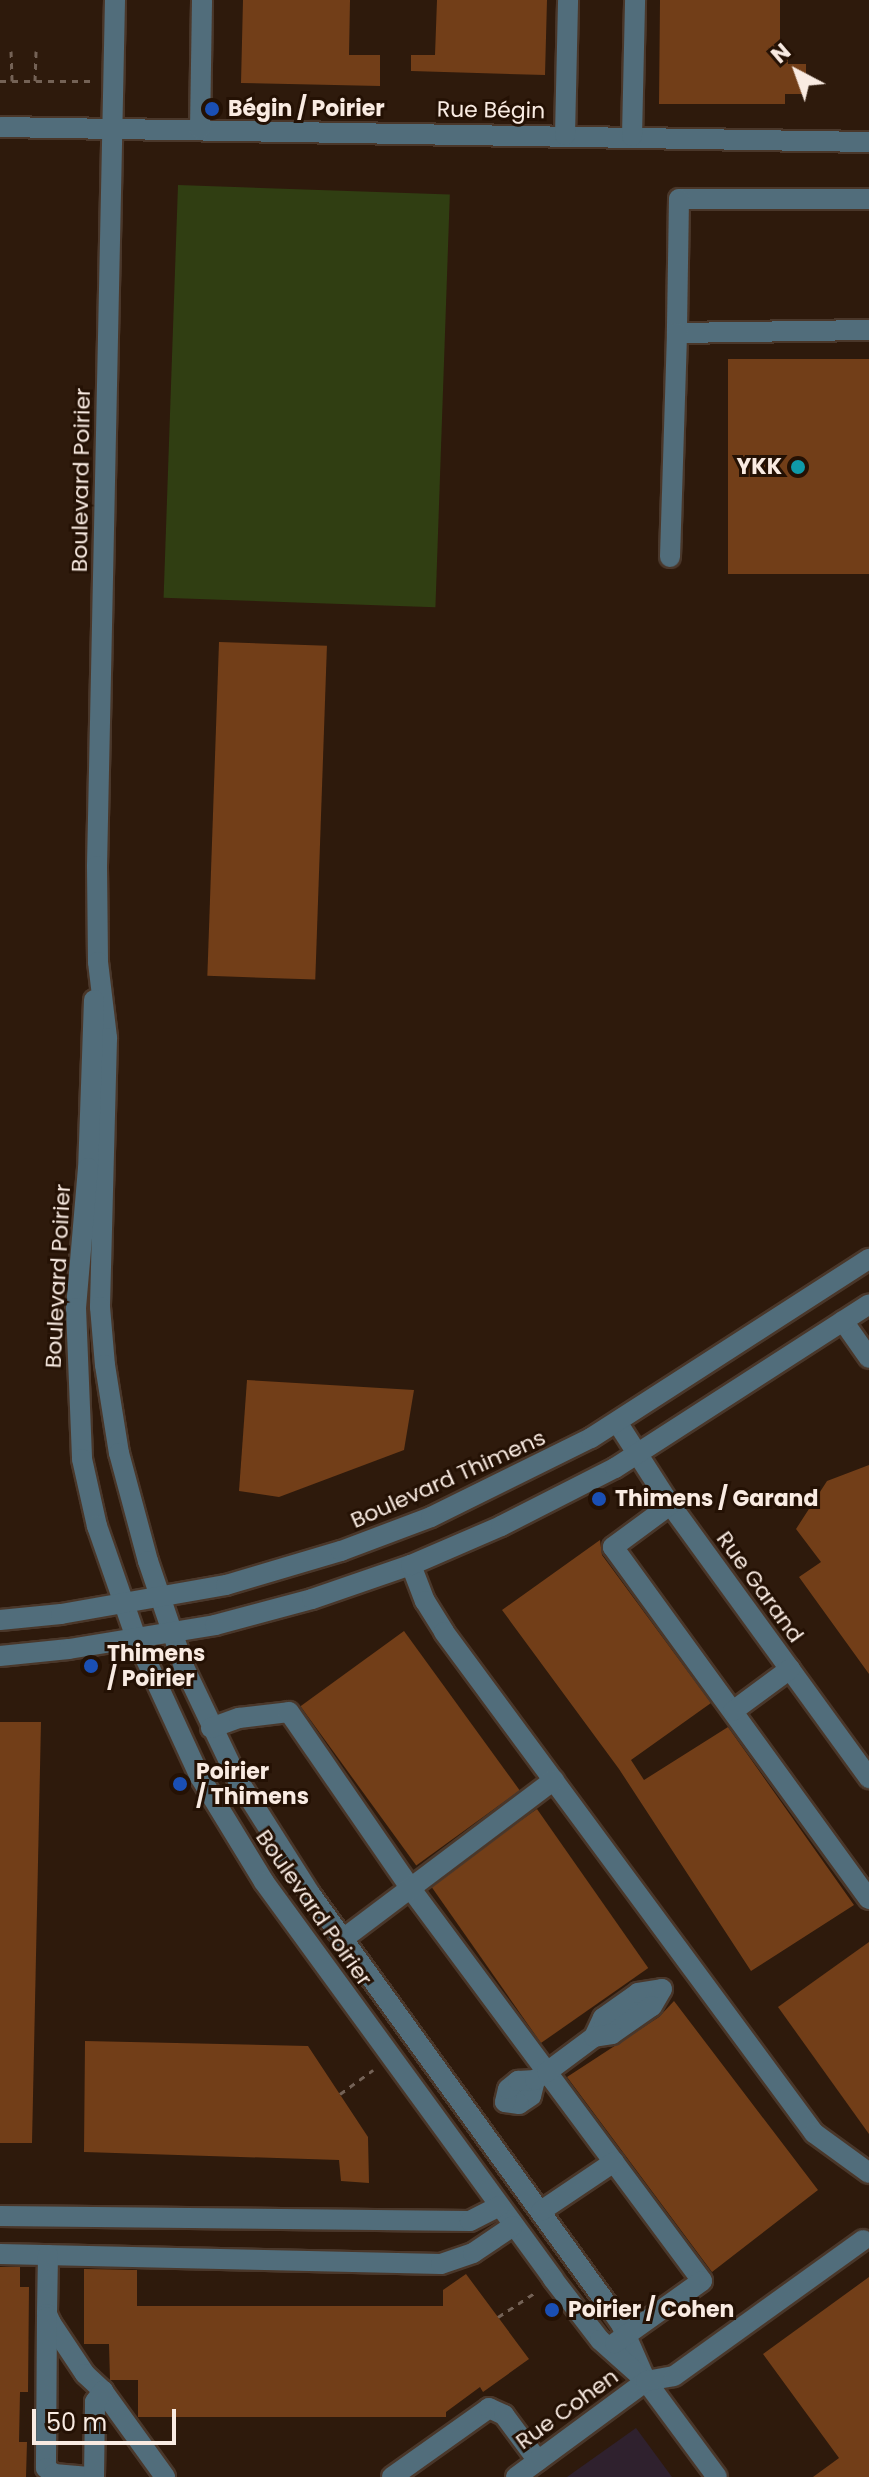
<!DOCTYPE html>
<meta charset="utf-8">
<style>
body{margin:0}
#map{position:relative;width:869px;height:2477px;overflow:hidden;background:#2e1a0c;font-family:Poppins,sans-serif}
div>[style]{position:absolute}
[style*='--x']{left:calc(var(--x)*1px);top:calc(var(--y)*1px);width:calc(var(--w)*1px);rotate:calc(var(--a)*1deg)}
.commercial>*{inset:0;background:#2f212e}
.green>*{inset:0;background:#303e12;transform-origin:0 0}
.building>*{inset:0;background:#723e18;transform-origin:0 0}
.path>*{height:3px;margin-top:-1.5px;transform-origin:0;background:repeating-linear-gradient(90deg,#746256 0 6px,transparent 0 12px)}
.roads{filter:drop-shadow(2px 0 #4a372a) drop-shadow(-2px 0 #4a372a) drop-shadow(0 2px #4a372a) drop-shadow(0 -2px #4a372a)}
.minor>*{height:20px;margin:-10px;padding:0 10px;transform-origin:10px;border-radius:10px;background:#516d7b}
.dots>*{width:22px;height:22px;translate:-50% -50%;box-sizing:border-box;border:4px solid #241104;border-radius:50%}
span{translate:-50% -50%;white-space:nowrap;text-align:center;line-height:1.15;-webkit-text-stroke:6px #241104;paint-order:stroke}
.poi-label{font-size:22px;color:#f9ebe2;font-weight:700}
.left{translate:0 -50%;text-align:left}
.right{translate:-100% -50%;text-align:right}
.street-label{font-size:22px;color:#f9ebe2}
.north{position:absolute;left:757px;top:32px;width:80px;height:80px;-webkit-text-stroke:6px #241104;paint-order:stroke;rotate:319deg;font-size:22px;font-weight:700;line-height:32px;text-align:center;color:#f9ebe2}
.north::after{content:'';display:block;margin:auto;width:28px;height:36px;background:#f9ebe2;clip-path:polygon(50% 0,100% 100%,50% 72%,0 100%)}
.scale{position:absolute;left:32px;top:2409px;width:144px;height:36px;box-sizing:border-box;border:4px solid #f9ebe2;border-top:0;padding-left:10px;font-size:24px;line-height:28px;white-space:nowrap;color:#f9ebe2;-webkit-text-stroke:6px #241104;paint-order:stroke}
</style>
<div id="map">
<div class="commercial">
<div style="clip-path:polygon(636px 2428px,672px 2477px,567px 2477px)"></div>
</div>
<div class="green">
<div style="left:178px;top:185px;width:272px;height:413px;rotate:2deg"></div>
</div>
<div class="building">
<div style="clip-path:polygon(243px 0,350px 0,349px 55px,380px 55px,380px 86px,241px 83px)"></div>
<div style="clip-path:polygon(437px 0,547px 0,545px 75px,411px 71px,411px 55px,435px 55px)"></div>
<div style="clip-path:polygon(660px 0,780px 0,780px 53px,788px 53px,788px 64px,806px 64px,806px 94px,785px 94px,785px 104px,659px 104px)"></div>
<div style="left:728px;top:359px;width:141px;height:215px"></div>
<div style="left:219px;top:642px;width:108px;height:334px;rotate:2deg"></div>
<div style="clip-path:polygon(247px 1380px,414px 1390px,404px 1450px,279px 1497px,239px 1491px)"></div>
<div style="clip-path:polygon(869px 1465px,869px 1674px,799px 1577px,821px 1562px,796px 1529px,827px 1481px)"></div>
<div style="clip-path:polygon(600px 1540px,602px 1555px,711px 1703px,631px 1760px,644px 1780px,728px 1727px,854px 1905px,751px 1971px,619px 1769px,502px 1610px)"></div>
<div style="left:404px;top:1631px;width:197px;height:128px;rotate:54deg"></div>
<div style="clip-path:polygon(0 1722px,41px 1722px,32px 2143px,0 2143px)"></div>
<div style="left:537px;top:1809px;width:194px;height:131px;rotate:55deg"></div>
<div style="clip-path:polygon(869px 1942px,869px 2134px,778px 2007px)"></div>
<div style="clip-path:polygon(674px 2001px,818px 2190px,712px 2272px,567px 2077px,659px 2017px)"></div>
<div style="clip-path:polygon(85px 2041px,308px 2046px,368px 2137px,369px 2183px,341px 2181px,339px 2160px,84px 2152px)"></div>
<div style="clip-path:polygon(0 2267px,20px 2267px,20px 2287px,29px 2287px,28px 2392px,20px 2392px,19px 2442px,27px 2442px,26px 2477px,0 2477px)"></div>
<div style="clip-path:polygon(84px 2269px,137px 2270px,137px 2306px,443px 2306px,443px 2290px,466px 2274px,529px 2359px,483px 2392px,480px 2387px,446px 2412px,446px 2417px,138px 2417px,138px 2380px,110px 2380px,109px 2344px,84px 2344px)"></div>
<div style="clip-path:polygon(869px 2277px,869px 2477px,813px 2477px,839px 2458px,763px 2354px)"></div>
</div>
<div class="path">
<div style="--x:11;--y:51;--w:30;--a:88"></div>
<div style="--x:0;--y:81;--w:93;--a:0"></div>
<div style="--x:35;--y:81;--w:30;--a:-88"></div>
<div style="--x:340;--y:2094;--w:41;--a:-36"></div>
<div style="--x:498;--y:2317;--w:45;--a:-33.3"></div>
</div>
<div class="roads">
<div class="minor">
<div style="--x:115;--y:0;--w:866;--a:91.19"></div>
<div style="--x:97;--y:866;--w:96;--a:89.4"></div>
<div style="--x:98;--y:962;--w:77;--a:83.2"></div>
<div style="--x:107;--y:1038;--w:269;--a:91.5"></div>
<div style="--x:100;--y:1307;--w:58;--a:85.1"></div>
<div style="--x:105;--y:1365;--w:89;--a:81"></div>
<div style="--x:119;--y:1453;--w:112;--a:75"></div>
<div style="--x:148;--y:1561;--w:112;--a:71.2"></div>
<div style="--x:184;--y:1667;--w:125;--a:64.5"></div>
<div style="--x:238;--y:1780;--w:136;--a:57.6"></div>
<div style="--x:311;--y:1895;--w:505;--a:54.11"></div>
<div style="--x:607;--y:2304;--w:24;--a:55"></div>
<div style="--x:621;--y:2324;--w:62;--a:66.3"></div>
<div style="--x:0;--y:127;--w:869;--a:0.99"></div>
<div style="--x:200;--y:129;--w:129;--a:-89.1"></div>
<div style="--x:565;--y:135;--w:135;--a:-88.7"></div>
<div style="--x:632;--y:136;--w:136;--a:-88.7"></div>
<div style="--x:869;--y:199;--w:190;--a:180"></div>
<div style="--x:679;--y:199;--w:134;--a:90.9"></div>
<div style="--x:677;--y:333;--w:192;--a:-0.9"></div>
<div style="--x:670;--y:557;--w:224;--a:-88.2"></div>
<div style="--x:94;--y:1000;--w:168;--a:92"></div>
<div style="--x:88;--y:1168;--w:141;--a:94.9"></div>
<div style="--x:76;--y:1308;--w:151;--a:87.7"></div>
<div style="--x:82;--y:1459;--w:69;--a:77.4"></div>
<div style="--x:97;--y:1526;--w:119;--a:70.8"></div>
<div style="--x:136;--y:1638;--w:153;--a:65.3"></div>
<div style="--x:200;--y:1777;--w:123;--a:58.6"></div>
<div style="--x:264;--y:1882;--w:491;--a:53.9"></div>
<div style="--x:553;--y:2279;--w:77;--a:52.4"></div>
<div style="--x:600;--y:2340;--w:62;--a:41.7"></div>
<div style="--x:646;--y:2381;--w:119;--a:53.5"></div>
<div style="--x:843;--y:1321;--w:45;--a:54.9"></div>
<div style="--x:617;--y:1422;--w:93;--a:57.3"></div>
<div style="--x:667;--y:1500;--w:344;--a:54"></div>
<div style="--x:670;--y:1505;--w:71;--a:143.6"></div>
<div style="--x:613;--y:1547;--w:435;--a:54"></div>
<div style="--x:411;--y:1565;--w:39;--a:69"></div>
<div style="--x:425;--y:1601;--w:36;--a:58"></div>
<div style="--x:444;--y:1632;--w:623;--a:53.55"></div>
<div style="--x:814;--y:2133;--w:68;--a:36"></div>
<div style="--x:0;--y:1620;--w:61;--a:-5.6"></div>
<div style="--x:61;--y:1614;--w:168;--a:-10"></div>
<div style="--x:226;--y:1585;--w:120;--a:-16.5"></div>
<div style="--x:341;--y:1551;--w:96;--a:-20.7"></div>
<div style="--x:431;--y:1517;--w:178;--a:-26.3"></div>
<div style="--x:591;--y:1438;--w:331;--a:-32.8"></div>
<div style="--x:0;--y:1656;--w:69;--a:-5.8"></div>
<div style="--x:69;--y:1649;--w:148;--a:-9.3"></div>
<div style="--x:215;--y:1625;--w:100;--a:-15"></div>
<div style="--x:312;--y:1599;--w:105;--a:-19"></div>
<div style="--x:411;--y:1565;--w:98;--a:-23.4"></div>
<div style="--x:501;--y:1526;--w:128;--a:-27"></div>
<div style="--x:615;--y:1468;--w:302;--a:-32.8"></div>
<div style="--x:733;--y:1711;--w:71;--a:-36.4"></div>
<div style="--x:211;--y:1728;--w:30;--a:-20"></div>
<div style="--x:239;--y:1718;--w:50;--a:-6.8"></div>
<div style="--x:289;--y:1712;--w:215;--a:55.4"></div>
<div style="--x:411;--y:1889;--w:488;--a:53.4"></div>
<div style="--x:702;--y:2281;--w:107;--a:144.5"></div>
<div style="--x:343;--y:1939;--w:264;--a:-37"></div>
<div style="--x:535;--y:2080;--w:16;--a:104"></div>
<div style="--x:531;--y:2096;--w:14;--a:146"></div>
<div style="--x:519;--y:2104;--w:14;--a:-172"></div>
<div style="--x:505;--y:2102;--w:13;--a:-77"></div>
<div style="--x:508;--y:2089;--w:13;--a:-39"></div>
<div style="--x:518;--y:2081;--w:17;--a:-3"></div>
<div style="--x:535;--y:2080;--w:14;--a:-34"></div>
<div style="--x:547;--y:2072;--w:59;--a:-36.7"></div>
<div style="--x:594;--y:2037;--w:21;--a:-65"></div>
<div style="--x:603;--y:2018;--w:43;--a:-35.5"></div>
<div style="--x:638;--y:1993;--w:24;--a:-9"></div>
<div style="--x:662;--y:1989;--w:20;--a:120"></div>
<div style="--x:652;--y:2006;--w:49;--a:145"></div>
<div style="--x:612;--y:2034;--w:18;--a:171"></div>
<div style="--x:541;--y:2211;--w:88;--a:-33.9"></div>
<div style="--x:0;--y:2216;--w:470;--a:0.6"></div>
<div style="--x:470;--y:2221;--w:33;--a:-27"></div>
<div style="--x:0;--y:2254;--w:441;--a:1.3"></div>
<div style="--x:441;--y:2264;--w:34;--a:-19"></div>
<div style="--x:473;--y:2253;--w:48;--a:-34"></div>
<div style="--x:48;--y:2255;--w:59;--a:91"></div>
<div style="--x:47;--y:2314;--w:10;--a:66"></div>
<div style="--x:51;--y:2323;--w:61;--a:56.3"></div>
<div style="--x:85;--y:2374;--w:25;--a:43"></div>
<div style="--x:103;--y:2391;--w:106;--a:54.2"></div>
<div style="--x:47;--y:2317;--w:151;--a:90.4"></div>
<div style="--x:46;--y:2468;--w:10;--a:37"></div>
<div style="--x:54;--y:2474;--w:38;--a:5"></div>
<div style="--x:94;--y:2477;--w:75;--a:-89.2"></div>
<div style="--x:95;--y:2402;--w:14;--a:-54"></div>
<div style="--x:392;--y:2477;--w:119;--a:-35.4"></div>
<div style="--x:489;--y:2408;--w:17;--a:25"></div>
<div style="--x:504;--y:2415;--w:57;--a:53.5"></div>
<div style="--x:516;--y:2477;--w:162;--a:-36.4"></div>
<div style="--x:646;--y:2381;--w:28;--a:-10"></div>
<div style="--x:674;--y:2376;--w:233;--a:-35.7"></div>
</div>
</div>
<div class="dots">
<div style="left:212px;top:109px;background:#1a4fb4"></div>
<div style="left:798px;top:467px;background:#0f9aa8"></div>
<div style="left:599px;top:1499px;background:#1a4fb4"></div>
<div style="left:91px;top:1666px;background:#1a4fb4"></div>
<div style="left:180px;top:1784px;background:#1a4fb4"></div>
<div style="left:552px;top:2310px;background:#1a4fb4"></div>
</div>
<div class="poi-label">
<span class="left" style="left:228px;top:109px">Bégin / Poirier</span>
<span class="right" style="left:782px;top:467px">YKK</span>
<span class="left" style="left:615px;top:1499px">Thimens / Garand</span>
<span class="left" style="left:107px;top:1666px">Thimens<br>/ Poirier</span>
<span class="left" style="left:196px;top:1784px">Poirier<br>/ Thimens</span>
<span class="left" style="left:568px;top:2310px">Poirier / Cohen</span>
</div>
<div class="street-label">
<span style="left:491px;top:110px;rotate:1deg">Rue Bégin</span>
<span style="left:81px;top:480px;rotate:-89deg">Boulevard Poirier</span>
<span style="left:58px;top:1276px;rotate:-87deg">Boulevard Poirier</span>
<span style="left:448px;top:1479px;rotate:-24deg">Boulevard Thimens</span>
<span style="left:760px;top:1587px;rotate:54deg">Rue Garand</span>
<span style="left:314px;top:1908px;rotate:55deg">Boulevard Poirier</span>
<span style="left:567px;top:2409px;rotate:-36deg">Rue Cohen</span>
</div>
<div class="north">N</div>
<div class="scale">50 m</div>
</div>
